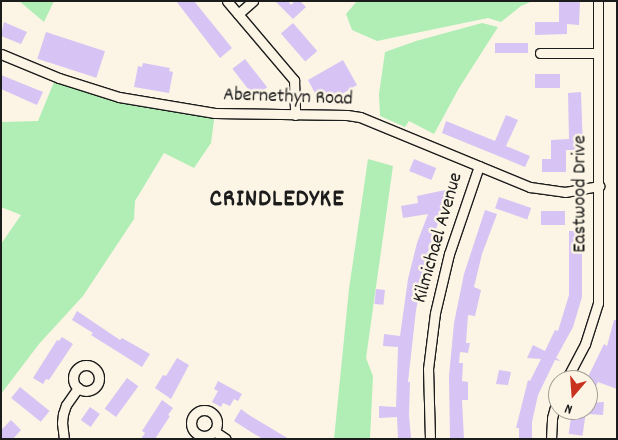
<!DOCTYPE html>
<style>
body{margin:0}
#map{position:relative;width:618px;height:440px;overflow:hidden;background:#fcf5e5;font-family:Dekko,sans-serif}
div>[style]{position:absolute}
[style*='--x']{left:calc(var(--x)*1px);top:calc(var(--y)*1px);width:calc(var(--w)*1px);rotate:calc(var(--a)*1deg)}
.green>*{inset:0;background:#b0eeb6}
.building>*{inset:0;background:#d7c3f4;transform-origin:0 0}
.roads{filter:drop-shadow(1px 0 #1c1c1c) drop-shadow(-1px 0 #1c1c1c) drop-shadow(0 1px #1c1c1c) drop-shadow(0 -1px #1c1c1c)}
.street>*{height:9px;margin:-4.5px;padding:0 4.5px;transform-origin:4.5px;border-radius:4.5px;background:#fcf5e5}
.street>.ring{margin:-4.5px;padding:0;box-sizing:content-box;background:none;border:9px solid #fcf5e5;border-radius:50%}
span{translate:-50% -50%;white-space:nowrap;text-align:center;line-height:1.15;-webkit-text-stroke:5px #fcf5e5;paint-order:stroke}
.street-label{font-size:20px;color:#1c1c1c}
.district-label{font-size:25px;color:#1c1c1c;font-weight:700;letter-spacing:1px}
.frame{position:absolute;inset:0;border:2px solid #1c1c1c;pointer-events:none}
.north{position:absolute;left:548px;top:370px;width:50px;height:50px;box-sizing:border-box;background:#fcf5e5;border:1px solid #a29e95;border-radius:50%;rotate:198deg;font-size:14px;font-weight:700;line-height:20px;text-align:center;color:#1c1c1c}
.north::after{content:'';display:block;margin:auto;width:18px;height:22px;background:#c8321e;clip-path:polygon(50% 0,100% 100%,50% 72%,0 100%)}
</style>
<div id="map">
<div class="green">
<div style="clip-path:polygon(19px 1px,54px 1px,44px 22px)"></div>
<div style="clip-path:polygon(357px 1px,533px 1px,521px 6px,501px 22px,488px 18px,377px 41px,352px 30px,346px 14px)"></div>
<div style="clip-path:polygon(482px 23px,498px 27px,459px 88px,434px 134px,409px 121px,405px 127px,380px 116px,379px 94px,385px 52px,416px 41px)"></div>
<div style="clip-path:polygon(56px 77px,88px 89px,215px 113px,211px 143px,194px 168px,164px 153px,135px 201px,134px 219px,83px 296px,39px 344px,1px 394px,1px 244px,21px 215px,1px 207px,1px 122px,38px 121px)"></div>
<div style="clip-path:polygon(368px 159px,393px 166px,366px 358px,373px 376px,370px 439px,334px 439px,349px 289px)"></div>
</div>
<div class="building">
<div style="clip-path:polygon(176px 1px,194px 1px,232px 48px,220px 58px)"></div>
<div style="clip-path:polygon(275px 1px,288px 1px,291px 5px,295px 1px,300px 1px,306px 7px,293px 19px)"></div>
<div style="clip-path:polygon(580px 1px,579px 25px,567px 24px,567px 34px,535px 35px,535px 22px,559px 22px,559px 2px)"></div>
<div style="clip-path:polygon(4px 22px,27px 32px,21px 44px,1px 36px)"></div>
<div style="left:293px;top:23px;width:37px;height:16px;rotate:49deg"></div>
<div style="left:46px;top:32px;width:62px;height:28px;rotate:18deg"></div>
<div style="left:495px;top:43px;width:33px;height:10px"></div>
<div style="left:245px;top:59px;width:36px;height:16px;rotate:52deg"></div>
<div style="clip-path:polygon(343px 60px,357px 85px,342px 94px,345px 99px,334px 105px,332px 101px,328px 103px,322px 92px,316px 95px,308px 80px)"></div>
<div style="clip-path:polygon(143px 63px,170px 68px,169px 71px,173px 72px,169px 93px,134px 87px,138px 66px,142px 67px)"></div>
<div style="left:535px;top:74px;width:25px;height:14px"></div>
<div style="clip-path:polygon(1px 75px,43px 92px,37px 105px,1px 89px)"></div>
<div style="clip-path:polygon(581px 92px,583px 150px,566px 150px,566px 172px,542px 172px,542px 159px,551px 159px,551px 140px,569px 139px,568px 93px)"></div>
<div style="clip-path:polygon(506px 115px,518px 120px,506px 146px,530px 156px,525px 167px,442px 133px,446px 121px,495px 141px)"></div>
<div style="left:414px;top:159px;width:24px;height:13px;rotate:22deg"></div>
<div style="clip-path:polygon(450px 189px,428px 252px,416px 310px,408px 382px,410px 382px,409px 415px,411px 438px,398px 439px,397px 417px,379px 418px,379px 406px,396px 407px,398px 347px,383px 346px,384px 334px,400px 336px,408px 279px,417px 243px,428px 214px,403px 218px,401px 206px,418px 203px,417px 196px)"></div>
<div style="left:499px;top:197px;width:34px;height:12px;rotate:19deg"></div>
<div style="clip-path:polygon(485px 210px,497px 214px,482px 254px,474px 287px,481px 290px,475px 316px,468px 315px,466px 343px,470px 343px,468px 353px,460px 352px,459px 363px,463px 363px,462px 381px,468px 382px,468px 400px,462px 400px,464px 439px,450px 439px,449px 376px,454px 323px,464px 274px)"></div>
<div style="left:541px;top:211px;width:24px;height:14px"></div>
<div style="clip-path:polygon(569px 231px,582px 231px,582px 297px,573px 327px,556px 358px,561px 361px,555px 360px,538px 395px,532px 422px,532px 439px,519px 439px,519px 428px,516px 428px,528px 380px,530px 381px,541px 359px,527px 358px,533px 345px,545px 351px,555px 330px,558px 331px,569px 295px)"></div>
<div style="left:376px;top:289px;width:9px;height:15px;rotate:6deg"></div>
<div style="clip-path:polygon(77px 311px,120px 340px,122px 338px,150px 354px,142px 367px,91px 335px,93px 333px,72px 320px)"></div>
<div style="clip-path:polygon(614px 320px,617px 320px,617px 389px,598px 382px,588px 403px,588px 377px,604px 344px,607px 346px)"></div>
<div style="clip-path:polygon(62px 337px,73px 344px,49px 380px,46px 379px,43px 384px,33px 378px,57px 340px,59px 341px)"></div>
<div style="clip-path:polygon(177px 358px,189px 365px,171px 399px,155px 388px,163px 375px,166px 376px)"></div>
<div style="clip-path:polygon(499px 370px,511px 372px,508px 385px,496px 384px)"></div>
<div style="left:127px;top:378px;width:14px;height:38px;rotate:36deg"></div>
<div style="clip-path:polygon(218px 381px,242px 394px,238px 401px,234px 399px,230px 406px,223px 403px,221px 407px,212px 402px,218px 391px,214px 389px)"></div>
<div style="left:20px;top:387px;width:38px;height:14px;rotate:39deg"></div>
<div style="clip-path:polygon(162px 400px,173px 408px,168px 415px,170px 416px,155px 439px,141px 439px,145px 433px,142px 431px)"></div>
<div style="clip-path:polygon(604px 402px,603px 415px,588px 414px,588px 403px)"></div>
<div style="left:90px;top:407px;width:12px;height:16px;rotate:35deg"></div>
<div style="clip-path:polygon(241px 409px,249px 415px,289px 439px,263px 439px,251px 432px,234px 421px)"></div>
<div style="left:572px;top:410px;width:14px;height:24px;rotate:8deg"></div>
<div style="clip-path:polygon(11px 420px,21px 430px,13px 439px,1px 439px,1px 430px)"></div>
</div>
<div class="roads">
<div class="street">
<div style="--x:227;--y:1;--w:104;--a:49.7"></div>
<div style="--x:294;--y:80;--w:35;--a:88"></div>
<div style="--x:238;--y:14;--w:20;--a:-41"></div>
<div style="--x:540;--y:53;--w:58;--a:0"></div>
<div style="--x:1;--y:54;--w:63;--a:22.5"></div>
<div style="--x:59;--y:78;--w:63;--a:17.6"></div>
<div style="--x:119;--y:97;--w:97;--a:9.5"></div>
<div style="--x:215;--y:113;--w:132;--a:0.9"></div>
<div style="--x:347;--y:115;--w:13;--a:9"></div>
<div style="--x:360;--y:117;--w:184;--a:22.4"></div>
<div style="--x:530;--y:187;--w:35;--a:8"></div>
<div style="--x:565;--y:192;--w:35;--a:-10"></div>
<div class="ring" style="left:73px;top:365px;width:17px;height:17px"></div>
<div style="--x:566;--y:380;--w:41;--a:-62.2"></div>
<div style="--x:585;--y:344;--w:43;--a:-72.4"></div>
<div style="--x:598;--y:303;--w:302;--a:-90"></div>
<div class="ring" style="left:191px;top:410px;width:17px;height:17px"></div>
<div style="--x:214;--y:431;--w:14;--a:34"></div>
<div style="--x:64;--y:439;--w:16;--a:-97"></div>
<div style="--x:62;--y:423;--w:9;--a:-84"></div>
<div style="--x:63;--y:414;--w:9;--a:-72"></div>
<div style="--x:66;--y:405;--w:21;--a:-55"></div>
<div style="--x:430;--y:439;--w:70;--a:-91.6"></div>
<div style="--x:428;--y:369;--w:56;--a:-82.9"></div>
<div style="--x:435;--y:313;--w:61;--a:-76.7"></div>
<div style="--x:449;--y:254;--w:93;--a:-71.2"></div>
<div style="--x:551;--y:439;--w:21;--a:-87"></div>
<div style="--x:552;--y:418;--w:24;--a:-75"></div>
</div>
</div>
<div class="street-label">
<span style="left:288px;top:98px;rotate:2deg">Abernethyn Road</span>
<span style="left:581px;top:194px;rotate:-90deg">Eastwood Drive</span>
<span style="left:439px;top:238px;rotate:-74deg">Kilmichael Avenue</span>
</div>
<div class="district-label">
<span style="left:277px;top:200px">CRINDLEDYKE</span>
</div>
<div class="frame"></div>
<div class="north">N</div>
</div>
